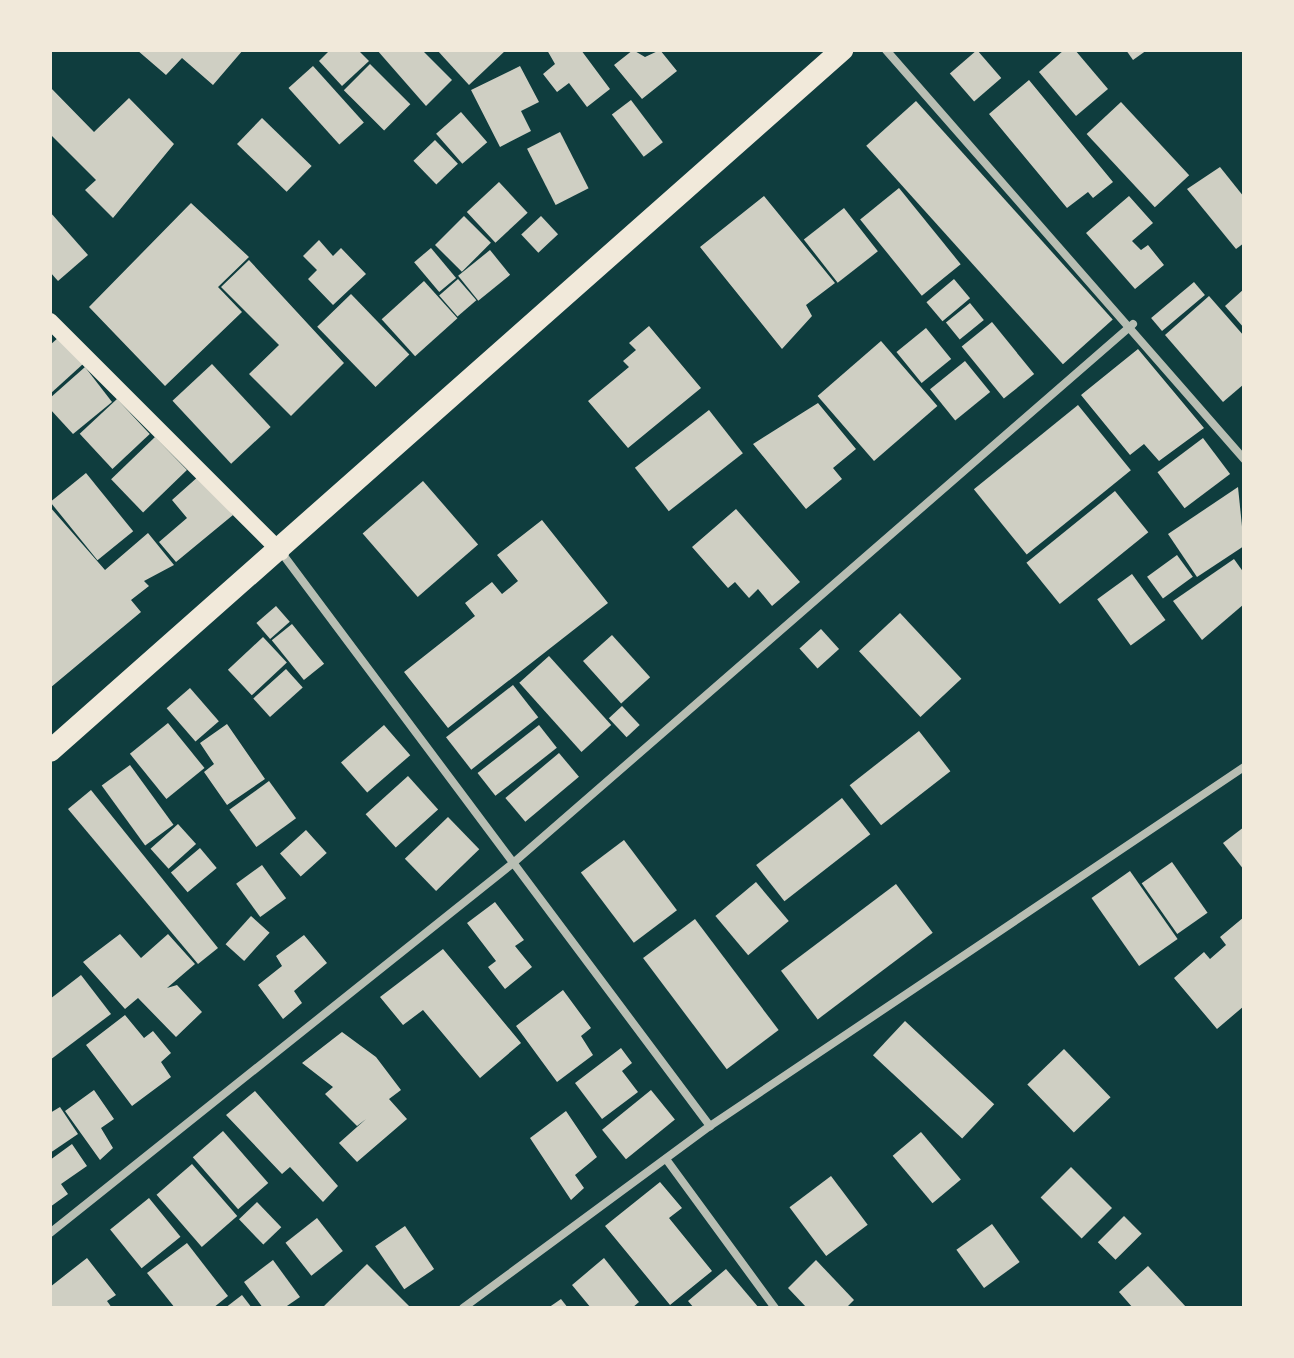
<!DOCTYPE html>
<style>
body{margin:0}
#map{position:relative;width:1294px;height:1358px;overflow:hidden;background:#0f3d3e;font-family:"Noto Serif",serif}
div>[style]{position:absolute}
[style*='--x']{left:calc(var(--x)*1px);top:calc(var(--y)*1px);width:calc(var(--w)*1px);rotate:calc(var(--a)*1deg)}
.building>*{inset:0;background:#cfcfc3;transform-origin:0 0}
.minor>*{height:8px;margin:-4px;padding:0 4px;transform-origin:4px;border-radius:4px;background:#b8beb3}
.secondary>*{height:16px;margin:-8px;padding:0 8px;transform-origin:8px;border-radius:8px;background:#f1e9da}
.trunk>*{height:22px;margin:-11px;padding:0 11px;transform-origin:11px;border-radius:11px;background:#f1e9da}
span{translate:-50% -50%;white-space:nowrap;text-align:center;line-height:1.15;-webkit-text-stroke:6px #f1e9da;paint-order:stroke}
.frame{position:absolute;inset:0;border:52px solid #f1e9da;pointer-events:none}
</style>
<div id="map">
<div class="building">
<div style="clip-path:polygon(137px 50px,243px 50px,213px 85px,182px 58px,166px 75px)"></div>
<div style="clip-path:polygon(330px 50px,358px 50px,369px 61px,342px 86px,319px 61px)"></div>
<div style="clip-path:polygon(377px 50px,422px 50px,452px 80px,426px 106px)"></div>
<div style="clip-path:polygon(437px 50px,506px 50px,469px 85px)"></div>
<div style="clip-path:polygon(547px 50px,581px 50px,610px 89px,587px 107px,569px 83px,557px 92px,543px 74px,555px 64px)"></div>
<div style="clip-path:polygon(633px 50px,645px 57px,660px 50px,677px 71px,642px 99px,614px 65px)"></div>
<div style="left:977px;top:50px;width:37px;height:36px;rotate:49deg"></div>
<div style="clip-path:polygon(1064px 50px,1075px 50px,1108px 89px,1076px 116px,1039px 72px)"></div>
<div style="clip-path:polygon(1126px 50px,1147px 50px,1133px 60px)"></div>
<div style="left:370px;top:64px;width:57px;height:37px;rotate:45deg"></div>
<div style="left:313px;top:66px;width:76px;height:33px;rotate:48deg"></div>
<div style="clip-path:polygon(520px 66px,539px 102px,521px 111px,531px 131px,500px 147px,471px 90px)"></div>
<div style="clip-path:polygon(1029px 80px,1113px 182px,1093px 198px,1088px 192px,1067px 208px,989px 114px)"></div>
<div style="clip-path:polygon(50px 87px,94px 132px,129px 98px,174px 144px,113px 218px,85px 190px,96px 180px,50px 134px)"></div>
<div style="left:631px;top:100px;width:53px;height:24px;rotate:53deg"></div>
<div style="left:916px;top:101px;width:294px;height:67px;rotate:48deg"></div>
<div style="left:1121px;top:102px;width:100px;height:47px;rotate:47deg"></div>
<div style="left:461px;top:112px;width:40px;height:33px;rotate:49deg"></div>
<div style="left:262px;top:118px;width:69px;height:36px;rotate:44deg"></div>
<div style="left:560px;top:132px;width:63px;height:37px;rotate:63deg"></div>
<div style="left:435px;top:140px;width:33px;height:30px;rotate:46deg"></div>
<div style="clip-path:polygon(1220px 167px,1244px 197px,1244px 243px,1236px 249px,1187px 189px)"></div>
<div style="left:499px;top:182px;width:42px;height:44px;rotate:47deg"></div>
<div style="left:899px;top:188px;width:98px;height:50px;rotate:51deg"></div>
<div style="clip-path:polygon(764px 196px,835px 283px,806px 305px,812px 316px,782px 349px,700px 247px)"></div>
<div style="clip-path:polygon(1129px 196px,1153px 223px,1132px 241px,1141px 250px,1148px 245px,1164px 265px,1135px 289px,1086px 233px)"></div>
<div style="clip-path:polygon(191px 203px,249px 257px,218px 287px,242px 312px,165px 386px,89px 307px)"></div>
<div style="left:844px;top:208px;width:55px;height:51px;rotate:52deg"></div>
<div style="clip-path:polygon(50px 212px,88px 255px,58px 281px,50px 272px)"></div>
<div style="left:464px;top:216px;width:38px;height:41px;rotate:45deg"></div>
<div style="left:541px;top:216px;width:25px;height:27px;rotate:47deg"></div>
<div style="clip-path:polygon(319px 240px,333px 256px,341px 248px,366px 274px,333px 305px,308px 279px,317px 270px,303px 256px)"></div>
<div style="left:431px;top:248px;width:39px;height:22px;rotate:50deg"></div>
<div style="left:490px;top:250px;width:32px;height:41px;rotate:51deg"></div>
<div style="clip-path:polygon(249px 260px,344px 363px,291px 416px,249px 374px,279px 345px,221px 287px)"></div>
<div style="left:458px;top:279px;width:28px;height:25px;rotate:49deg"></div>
<div style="left:954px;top:279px;width:25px;height:36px;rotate:50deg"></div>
<div style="left:424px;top:281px;width:50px;height:57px;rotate:48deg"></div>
<div style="left:1194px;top:282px;width:17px;height:56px;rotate:50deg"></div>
<div style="clip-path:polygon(1244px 289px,1244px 328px,1225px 306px)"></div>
<div style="left:351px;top:294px;width:84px;height:47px;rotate:46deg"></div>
<div style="clip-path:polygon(1209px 296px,1244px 336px,1244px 384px,1223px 402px,1165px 335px)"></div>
<div style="left:970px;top:303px;width:22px;height:31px;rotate:51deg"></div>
<div style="left:992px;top:322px;width:67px;height:39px;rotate:51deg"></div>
<div style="clip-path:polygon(649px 326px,701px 388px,628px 448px,588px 401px,629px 367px,623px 361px,636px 350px,629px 343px)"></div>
<div style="left:926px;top:328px;width:40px;height:38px;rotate:51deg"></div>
<div style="clip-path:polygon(59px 337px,83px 364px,50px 394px,50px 345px)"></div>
<div style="left:881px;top:341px;width:86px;height:84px;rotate:49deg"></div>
<div style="clip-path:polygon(1138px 349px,1204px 428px,1159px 461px,1144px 444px,1130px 455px,1081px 395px)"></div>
<div style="left:965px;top:361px;width:40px;height:45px;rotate:51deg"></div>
<div style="left:212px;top:364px;width:86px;height:54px;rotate:47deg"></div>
<div style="clip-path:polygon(85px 367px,112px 402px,73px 434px,50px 409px,50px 398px)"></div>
<div style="left:117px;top:399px;width:48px;height:51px;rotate:47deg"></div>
<div style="clip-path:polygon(818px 403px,856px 449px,833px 468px,842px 479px,806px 509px,753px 444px)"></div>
<div style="left:1078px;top:405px;width:84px;height:134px;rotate:51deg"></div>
<div style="left:709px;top:410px;width:55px;height:94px;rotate:52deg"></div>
<div style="left:155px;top:437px;width:46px;height:61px;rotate:46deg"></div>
<div style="left:1203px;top:438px;width:45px;height:57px;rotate:53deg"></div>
<div style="left:86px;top:473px;width:75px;height:46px;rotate:51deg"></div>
<div style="clip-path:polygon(200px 475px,233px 515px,176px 562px,159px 542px,187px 518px,172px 500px)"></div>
<div style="left:423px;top:481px;width:84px;height:80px;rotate:49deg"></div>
<div style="clip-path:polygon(1238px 487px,1244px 546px,1197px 577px,1168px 534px)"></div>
<div style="left:1115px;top:491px;width:53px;height:114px;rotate:51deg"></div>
<div style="clip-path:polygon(50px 507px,105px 570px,148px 533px,174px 565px,144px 581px,149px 586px,131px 600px,141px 612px,50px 688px)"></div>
<div style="clip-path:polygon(736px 509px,800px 582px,772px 606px,758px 589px,749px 598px,735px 582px,728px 588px,692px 547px)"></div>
<div style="clip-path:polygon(542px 520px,608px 603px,448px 728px,404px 672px,475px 616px,465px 603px,492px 582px,502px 594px,518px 581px,497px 555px)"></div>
<div style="left:1177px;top:555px;width:27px;height:37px;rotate:54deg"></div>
<div style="clip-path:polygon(1234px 559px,1244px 573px,1244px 604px,1202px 640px,1173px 601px)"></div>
<div style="left:1132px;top:574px;width:57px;height:43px;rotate:54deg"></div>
<div style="left:276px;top:606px;width:21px;height:26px;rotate:49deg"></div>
<div style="left:900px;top:613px;width:90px;height:56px;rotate:47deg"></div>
<div style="left:292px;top:624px;width:51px;height:26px;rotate:51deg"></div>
<div style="left:821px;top:629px;width:27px;height:29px;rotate:48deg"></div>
<div style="left:612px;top:635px;width:57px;height:39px;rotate:48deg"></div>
<div style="left:263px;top:637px;width:35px;height:48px;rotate:47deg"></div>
<div style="left:549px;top:656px;width:93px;height:40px;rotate:48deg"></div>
<div style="left:286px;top:669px;width:25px;height:44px;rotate:48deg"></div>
<div style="left:513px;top:685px;width:41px;height:85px;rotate:52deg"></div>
<div style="left:190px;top:688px;width:44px;height:31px;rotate:49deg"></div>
<div style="left:622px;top:706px;width:26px;height:18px;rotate:47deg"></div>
<div style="left:168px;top:723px;width:58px;height:49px;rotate:51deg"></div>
<div style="clip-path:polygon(227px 724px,265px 779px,227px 805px,204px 772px,214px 764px,200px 743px)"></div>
<div style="left:384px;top:725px;width:40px;height:57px;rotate:49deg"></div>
<div style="left:539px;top:725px;width:29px;height:78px;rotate:52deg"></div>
<div style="left:919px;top:731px;width:51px;height:88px;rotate:52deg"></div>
<div style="left:559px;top:753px;width:31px;height:70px;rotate:50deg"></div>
<div style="left:130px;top:765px;width:74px;height:35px;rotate:54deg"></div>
<div style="left:408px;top:776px;width:45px;height:57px;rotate:48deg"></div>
<div style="left:269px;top:781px;width:46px;height:49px;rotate:54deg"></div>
<div style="clip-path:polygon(91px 790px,218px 948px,198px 964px,68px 809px)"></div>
<div style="left:842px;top:798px;width:46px;height:109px;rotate:52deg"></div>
<div style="left:448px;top:817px;width:45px;height:60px;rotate:46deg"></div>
<div style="left:178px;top:824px;width:27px;height:37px;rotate:48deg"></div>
<div style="clip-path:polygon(1244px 827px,1244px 870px,1223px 843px)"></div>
<div style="left:306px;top:830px;width:31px;height:35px;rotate:48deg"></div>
<div style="left:624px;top:840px;width:88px;height:54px;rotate:53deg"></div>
<div style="left:200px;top:848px;width:26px;height:38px;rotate:50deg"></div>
<div style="left:1172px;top:862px;width:62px;height:37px;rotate:55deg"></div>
<div style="left:262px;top:865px;width:41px;height:32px;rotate:54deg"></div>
<div style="left:1130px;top:871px;width:83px;height:47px;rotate:55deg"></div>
<div style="left:756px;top:882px;width:51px;height:53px;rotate:50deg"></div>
<div style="left:896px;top:884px;width:61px;height:144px;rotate:53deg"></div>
<div style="clip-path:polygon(495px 902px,524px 940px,515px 946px,532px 967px,505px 989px,488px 967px,496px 961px,467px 923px)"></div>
<div style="left:251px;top:916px;width:25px;height:38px;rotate:42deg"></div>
<div style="clip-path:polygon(1244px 917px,1244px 1006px,1217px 1029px,1174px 978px,1204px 952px,1210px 959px,1226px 945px,1220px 937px)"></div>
<div style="left:695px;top:919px;width:139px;height:65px;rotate:53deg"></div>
<div style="clip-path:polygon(120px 934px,141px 958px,168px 934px,195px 964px,167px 988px,177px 985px,202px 1012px,176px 1037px,138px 998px,125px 1009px,83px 962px)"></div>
<div style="clip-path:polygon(304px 935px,327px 963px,294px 991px,302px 1003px,283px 1019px,258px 985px,282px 966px,276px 956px)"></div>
<div style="clip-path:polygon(443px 949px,521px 1043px,480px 1078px,423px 1010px,403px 1025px,380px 997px)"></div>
<div style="clip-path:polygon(81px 975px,111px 1014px,50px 1060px,50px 999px)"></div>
<div style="clip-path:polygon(563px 990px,591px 1028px,581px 1036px,593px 1055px,557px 1082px,516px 1026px)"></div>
<div style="clip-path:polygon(125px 1015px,144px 1038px,153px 1031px,171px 1053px,161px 1062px,171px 1077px,132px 1106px,86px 1045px)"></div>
<div style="left:905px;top:1021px;width:122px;height:47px;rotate:43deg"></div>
<div style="clip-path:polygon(342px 1032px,376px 1057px,401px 1090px,389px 1099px,407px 1119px,357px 1162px,339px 1143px,366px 1119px,357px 1126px,325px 1094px,333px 1087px,302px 1063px)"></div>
<div style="clip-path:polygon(621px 1048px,632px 1063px,622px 1071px,638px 1092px,602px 1119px,575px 1083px)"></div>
<div style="left:1064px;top:1049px;width:67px;height:51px;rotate:46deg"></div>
<div style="clip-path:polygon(94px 1090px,114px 1119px,101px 1128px,113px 1148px,100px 1160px,65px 1111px)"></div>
<div style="left:651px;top:1090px;width:38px;height:63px;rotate:51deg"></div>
<div style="clip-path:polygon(255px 1091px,338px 1186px,323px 1202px,290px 1167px,282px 1174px,226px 1115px)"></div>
<div style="clip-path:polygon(60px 1107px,78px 1134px,50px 1153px,50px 1113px)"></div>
<div style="clip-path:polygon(566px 1111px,597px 1157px,575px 1175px,584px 1188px,571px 1200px,530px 1138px)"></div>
<div style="left:223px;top:1131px;width:69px;height:40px;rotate:49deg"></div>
<div style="left:921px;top:1132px;width:62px;height:37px;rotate:50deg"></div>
<div style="clip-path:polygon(72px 1144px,87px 1166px,61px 1184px,68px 1194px,50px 1207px,50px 1160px)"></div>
<div style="left:192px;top:1164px;width:69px;height:47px;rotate:49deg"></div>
<div style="left:1071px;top:1167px;width:58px;height:43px;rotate:45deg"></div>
<div style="left:831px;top:1176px;width:61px;height:52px;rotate:53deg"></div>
<div style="clip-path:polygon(660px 1182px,682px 1208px,669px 1218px,712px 1271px,670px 1305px,605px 1226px)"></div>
<div style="left:149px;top:1198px;width:50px;height:50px;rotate:51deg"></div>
<div style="left:257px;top:1202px;width:35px;height:25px;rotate:46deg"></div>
<div style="left:1124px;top:1216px;width:25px;height:37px;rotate:45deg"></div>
<div style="left:317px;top:1218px;width:42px;height:40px;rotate:52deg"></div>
<div style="left:992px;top:1224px;width:47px;height:44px;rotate:54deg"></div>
<div style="left:405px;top:1226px;width:52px;height:36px;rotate:56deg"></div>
<div style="clip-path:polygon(187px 1243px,228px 1296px,213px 1308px,175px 1308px,147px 1273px)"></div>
<div style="clip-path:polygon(87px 1258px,116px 1295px,107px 1301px,112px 1308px,50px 1308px,50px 1287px)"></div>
<div style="clip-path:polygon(604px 1258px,639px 1302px,632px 1308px,591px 1308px,572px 1285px)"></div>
<div style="clip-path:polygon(273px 1260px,300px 1297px,284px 1308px,263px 1308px,244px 1282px)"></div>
<div style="clip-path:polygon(816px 1260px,854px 1300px,846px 1308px,807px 1308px,788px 1288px)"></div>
<div style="clip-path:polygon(367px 1264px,411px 1308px,322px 1308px)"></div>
<div style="clip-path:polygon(1148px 1266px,1187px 1308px,1133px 1308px,1119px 1292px)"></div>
<div style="clip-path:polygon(726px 1269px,759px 1308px,694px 1308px,688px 1301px)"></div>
<div style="clip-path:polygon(242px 1295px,252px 1308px,225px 1308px)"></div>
<div style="clip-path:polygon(561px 1299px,568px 1308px,548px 1308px)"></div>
</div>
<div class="minor">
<div style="--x:886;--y:50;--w:544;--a:48.8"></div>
<div style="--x:281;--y:552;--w:717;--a:53.23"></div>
<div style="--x:666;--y:1159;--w:185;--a:53.8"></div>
<div style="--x:50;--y:1233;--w:591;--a:-38.61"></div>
<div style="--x:512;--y:864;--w:823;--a:-41.01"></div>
<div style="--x:463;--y:1308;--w:307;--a:-36.4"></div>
<div style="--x:710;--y:1126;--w:643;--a:-33.91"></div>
</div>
<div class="secondary">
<div style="--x:50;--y:321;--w:327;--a:45"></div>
</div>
<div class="trunk">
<div style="--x:50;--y:751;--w:1058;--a:-41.51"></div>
</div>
<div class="frame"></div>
</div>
